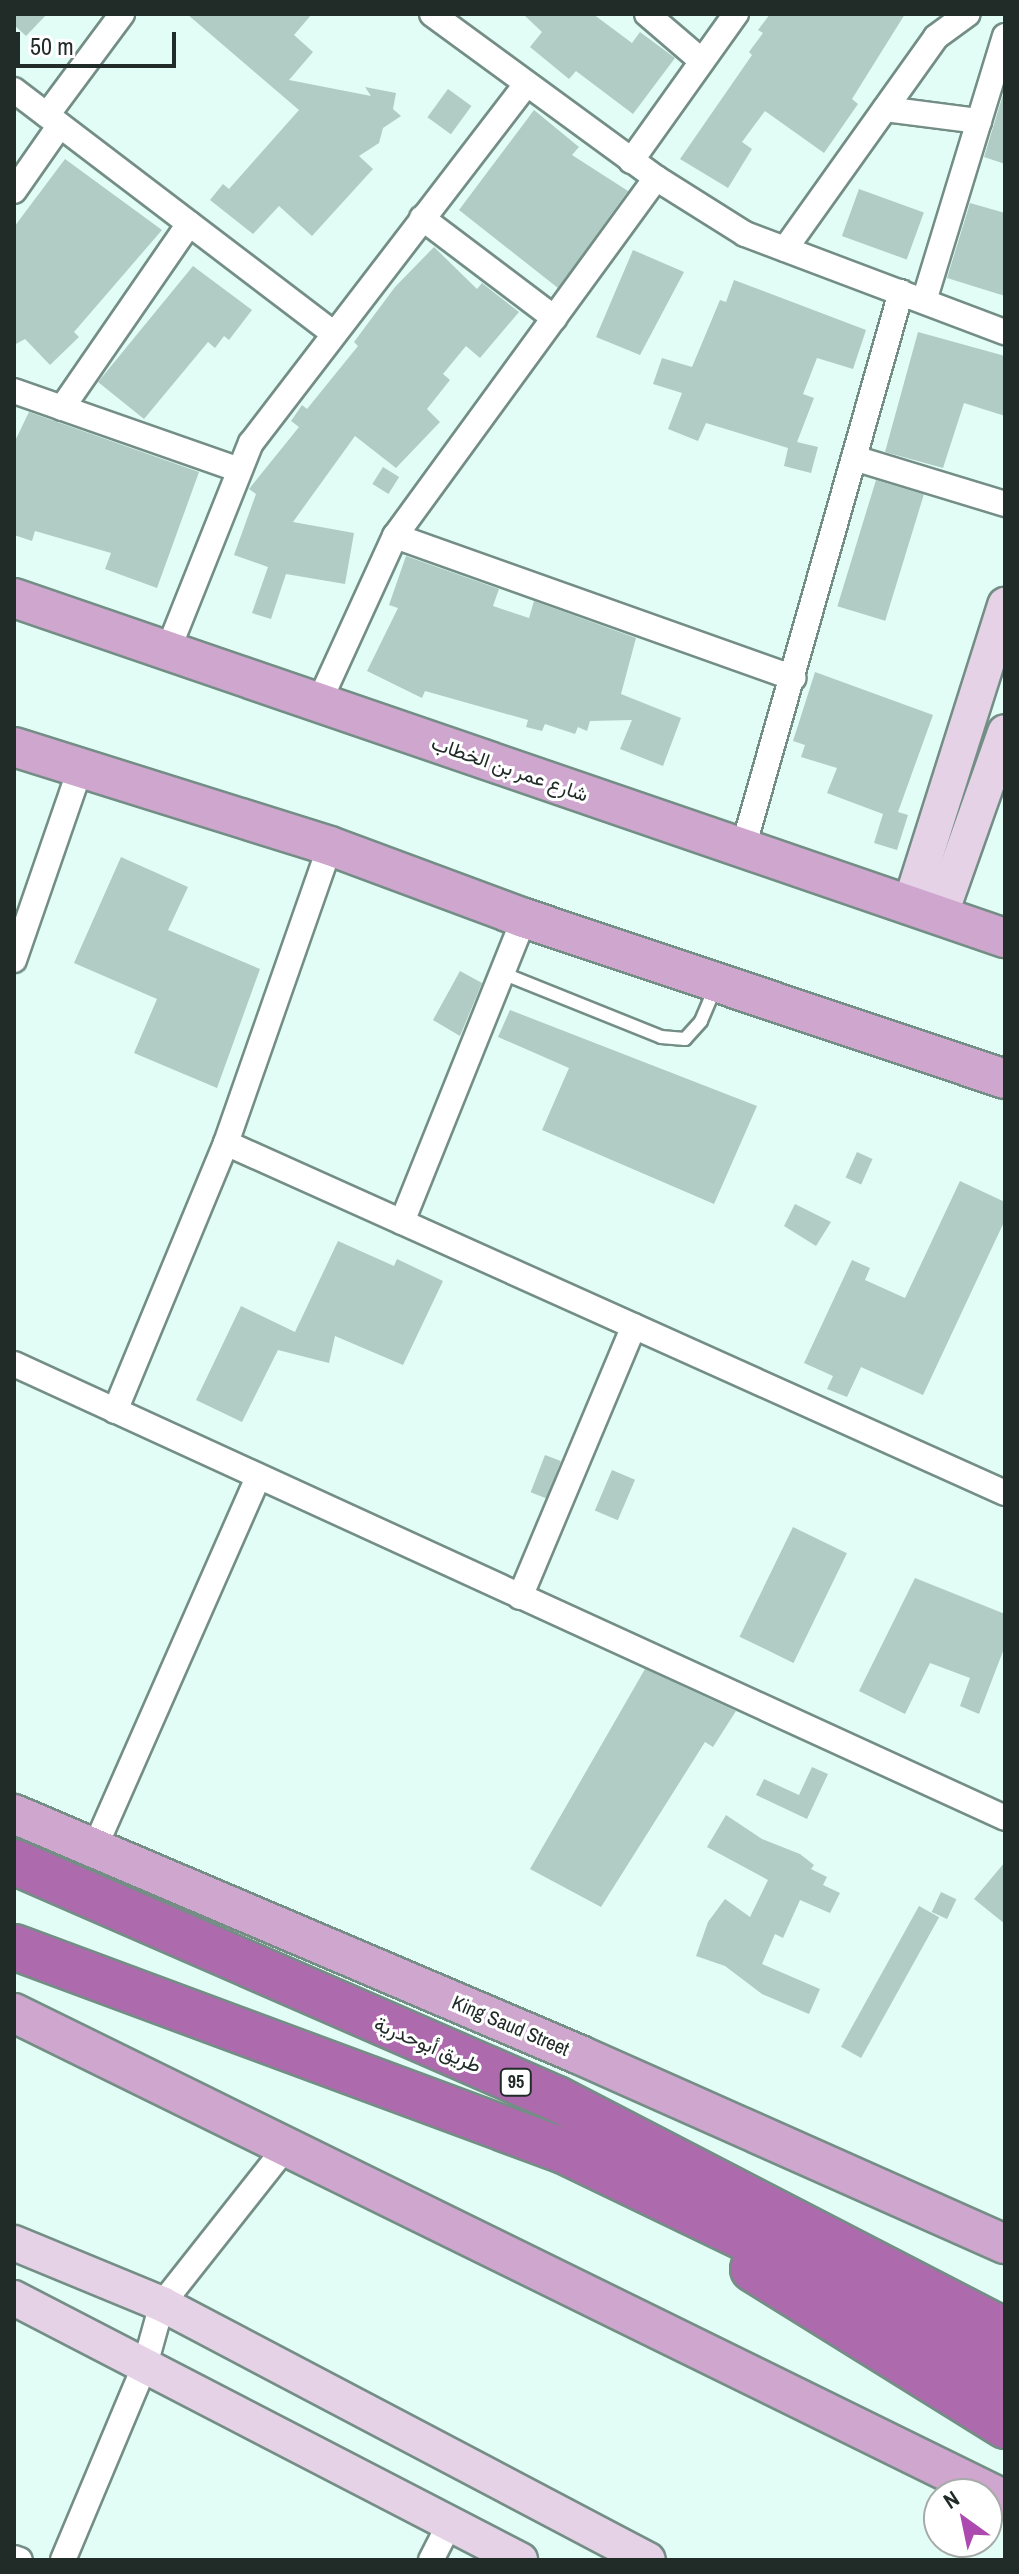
<!DOCTYPE html>
<meta charset="utf-8">
<style>
body{margin:0}
#map{position:relative;width:1019px;height:2574px;overflow:hidden;background:#e1fdf5;font-family:"Archivo Narrow",Vazirmatn,sans-serif}
div>[style]{position:absolute}
[style*='--x']{left:calc(var(--x)*1px);top:calc(var(--y)*1px);width:calc(var(--w)*1px);rotate:calc(var(--a)*1deg)}
.building>*{inset:0;background:#b1ccc4;transform-origin:0 0}
.roads{filter:drop-shadow(2px 0 #748e86) drop-shadow(-2px 0 #748e86) drop-shadow(0 2px #748e86) drop-shadow(0 -2px #748e86)}
.lane>*{height:12px;margin:-6px;padding:0 6px;transform-origin:6px;border-radius:6px;background:#fff}
.street>*{height:24px;margin:-12px;padding:0 12px;transform-origin:12px;border-radius:12px;background:#fff}
.secondary>*{height:34px;margin:-17px;padding:0 17px;transform-origin:17px;border-radius:17px;background:#e6d2e6}
.primary>*{height:38px;margin:-19px;padding:0 19px;transform-origin:19px;border-radius:19px;background:#cea6ce}
.highway>*{height:44px;margin:-22px;padding:0 22px;transform-origin:22px;border-radius:22px;background:#ad6aad}
span{translate:-50% -50%;white-space:nowrap;text-align:center;line-height:1.15;-webkit-text-stroke:6px #fff;paint-order:stroke}
.shield-label span{padding:2px 6px;background:#fff;border:2px solid;border-radius:6px;-webkit-text-stroke-width:0}
.shield-label{font-size:18px;color:#212b28;font-weight:700}
.street-label{font-size:20px;color:#212b28}
.frame{position:absolute;inset:0;border:16px solid #212b28;pointer-events:none}
.north{position:absolute;left:923px;top:2478px;width:80px;height:80px;box-sizing:border-box;background:#fff;border:2px solid #a6aaa9;border-radius:50%;rotate:327deg;font-size:22px;font-weight:700;line-height:32px;text-align:center;color:#212b28}
.north::after{content:'';display:block;margin:auto;width:28px;height:36px;background:#ad4aaf;clip-path:polygon(50% 0,100% 100%,50% 72%,0 100%)}
.scale{position:absolute;left:16px;top:32px;width:160px;height:36px;box-sizing:border-box;border:4px solid #212b28;border-top:0;padding-left:10px;font-size:24px;line-height:28px;white-space:nowrap;color:#212b28;-webkit-text-stroke:6px #fff;paint-order:stroke}
</style>
<div id="map">
<div class="building">
<div style="clip-path:polygon(14px 14px,47px 14px,26px 36px,14px 25px)"></div>
<div style="clip-path:polygon(187px 14px,312px 14px,294px 35px,313px 52px,289px 80px,371px 96px,365px 87px,396px 93px,393px 109px,401px 116px,383px 128px,379px 143px,359px 156px,373px 169px,312px 236px,279px 206px,253px 234px,210px 200px,223px 184px,229px 189px,299px 110px)"></div>
<div style="clip-path:polygon(523px 14px,593px 14px,632px 43px,640px 32px,675px 58px,633px 114px,576px 71px,569px 79px,530px 47px,542px 32px)"></div>
<div style="clip-path:polygon(770px 14px,905px 14px,852px 99px,858px 104px,824px 153px,765px 111px,742px 142px,752px 149px,728px 188px,680px 159px,752px 55px,749px 52px,763px 33px,758px 30px)"></div>
<div style="clip-path:polygon(1005px 88px,1005px 164px,984px 157px)"></div>
<div style="left:448px;top:89px;width:29px;height:35px;rotate:36deg"></div>
<div style="clip-path:polygon(534px 110px,579px 147px,572px 155px,628px 191px,558px 288px,459px 210px)"></div>
<div style="clip-path:polygon(65px 159px,162px 230px,74px 332px,79px 337px,50px 365px,25px 339px,14px 345px,14px 227px)"></div>
<div style="left:859px;top:189px;width:69px;height:50px;rotate:20deg"></div>
<div style="clip-path:polygon(970px 203px,1005px 213px,1005px 296px,947px 278px)"></div>
<div style="clip-path:polygon(434px 247px,477px 289px,482px 283px,519px 312px,480px 358px,466px 346px,443px 374px,450px 380px,427px 409px,440px 422px,396px 468px,355px 436px,293px 522px,354px 533px,345px 584px,286px 574px,271px 619px,252px 613px,268px 567px,234px 555px,256px 494px,249px 489px,299px 427px,291px 421px,302px 405px,307px 409px,358px 346px,354px 342px,395px 287px)"></div>
<div style="clip-path:polygon(633px 250px,684px 272px,640px 355px,596px 337px)"></div>
<div style="clip-path:polygon(193px 266px,252px 310px,229px 340px,224px 336px,215px 348px,208px 342px,144px 419px,98px 382px)"></div>
<div style="clip-path:polygon(734px 280px,866px 330px,853px 369px,817px 358px,803px 394px,814px 398px,797px 442px,818px 447px,811px 473px,784px 466px,788px 448px,706px 423px,698px 441px,668px 429px,682px 393px,653px 384px,662px 358px,692px 367px,720px 300px,726px 302px)"></div>
<div style="clip-path:polygon(918px 332px,1005px 356px,1005px 416px,964px 403px,943px 468px,885px 452px)"></div>
<div style="clip-path:polygon(29px 412px,199px 472px,157px 588px,105px 569px,111px 553px,35px 531px,32px 541px,14px 535px,14px 443px)"></div>
<div style="left:383px;top:467px;width:19px;height:20px;rotate:32deg"></div>
<div style="left:876px;top:480px;width:50px;height:132px;rotate:17deg"></div>
<div style="clip-path:polygon(406px 556px,499px 589px,493px 606px,529px 618px,534px 601px,636px 638px,621px 694px,681px 718px,663px 766px,620px 749px,632px 720px,590px 721px,587px 731px,578px 727px,575px 734px,545px 724px,542px 731px,526px 727px,528px 720px,425px 691px,422px 698px,367px 671px,398px 608px,389px 605px)"></div>
<div style="clip-path:polygon(815px 672px,933px 715px,898px 812px,908px 815px,897px 850px,874px 843px,883px 814px,827px 793px,837px 768px,801px 757px,805px 745px,793px 741px)"></div>
<div style="clip-path:polygon(121px 857px,188px 887px,168px 930px,260px 969px,217px 1088px,134px 1053px,157px 999px,74px 963px)"></div>
<div style="clip-path:polygon(460px 971px,482px 983px,460px 1036px,433px 1020px)"></div>
<div style="clip-path:polygon(510px 1010px,757px 1106px,714px 1204px,542px 1130px,569px 1068px,498px 1037px)"></div>
<div style="left:857px;top:1152px;width:17px;height:28px;rotate:24deg"></div>
<div style="clip-path:polygon(960px 1181px,1005px 1202px,1005px 1220px,923px 1395px,861px 1367px,847px 1397px,827px 1389px,833px 1376px,804px 1363px,852px 1260px,870px 1268px,865px 1280px,905px 1298px)"></div>
<div style="clip-path:polygon(795px 1204px,831px 1222px,816px 1246px,784px 1226px)"></div>
<div style="clip-path:polygon(338px 1241px,394px 1266px,397px 1259px,443px 1281px,403px 1365px,335px 1336px,329px 1363px,278px 1350px,242px 1422px,196px 1400px,241px 1306px,295px 1332px)"></div>
<div style="left:545px;top:1455px;width:17px;height:40px;rotate:21deg"></div>
<div style="left:612px;top:1470px;width:25px;height:44px;rotate:23deg"></div>
<div style="left:793px;top:1527px;width:60px;height:122px;rotate:26deg"></div>
<div style="clip-path:polygon(915px 1578px,1005px 1614px,1005px 1646px,979px 1714px,960px 1706px,970px 1678px,930px 1663px,905px 1714px,859px 1691px)"></div>
<div style="clip-path:polygon(645px 1669px,736px 1711px,713px 1747px,705px 1742px,601px 1907px,530px 1869px)"></div>
<div style="clip-path:polygon(812px 1767px,828px 1774px,807px 1819px,756px 1795px,764px 1779px,799px 1795px)"></div>
<div style="clip-path:polygon(726px 1815px,762px 1839px,800px 1854px,814px 1865px,811px 1869px,827px 1877px,823px 1885px,840px 1893px,830px 1913px,800px 1900px,783px 1938px,775px 1934px,762px 1964px,820px 1989px,809px 2014px,762px 1994px,725px 1966px,696px 1956px,708px 1922px,725px 1899px,750px 1917px,768px 1880px,707px 1847px)"></div>
<div style="clip-path:polygon(1005px 1862px,1005px 1924px,974px 1899px)"></div>
<div style="left:941px;top:1892px;width:17px;height:22px;rotate:25deg"></div>
<div style="left:919px;top:1906px;width:23px;height:161px;rotate:29deg"></div>
</div>
<div class="roads">
<div class="lane">
<div style="--x:502;--y:973;--w:171;--a:21.9"></div>
<div style="--x:661;--y:1037;--w:24;--a:5"></div>
<div style="--x:685;--y:1039;--w:24;--a:-48"></div>
<div style="--x:701;--y:1021;--w:38;--a:-67"></div>
</div>
<div class="street">
<div style="--x:432;--y:14;--w:278;--a:36.2"></div>
<div style="--x:656;--y:178;--w:105;--a:32.2"></div>
<div style="--x:745;--y:234;--w:278;--a:20.7"></div>
<div style="--x:647;--y:14;--w:72;--a:40.5"></div>
<div style="--x:14;--y:90;--w:401;--a:37.3"></div>
<div style="--x:885;--y:109;--w:95;--a:7.3"></div>
<div style="--x:47;--y:115;--w:126;--a:-53.4"></div>
<div style="--x:631;--y:161;--w:181;--a:-54.5"></div>
<div style="--x:14;--y:191;--w:80;--a:-55.1"></div>
<div style="--x:422;--y:218;--w:166;--a:37.1"></div>
<div style="--x:785;--y:249;--w:260;--a:-54.5"></div>
<div style="--x:936;--y:37;--w:39;--a:-36"></div>
<div style="--x:924;--y:301;--w:277;--a:-73"></div>
<div style="--x:14;--y:391;--w:239;--a:19.3"></div>
<div style="--x:62;--y:408;--w:224;--a:-55.4"></div>
<div style="--x:854;--y:458;--w:158;--a:16.9"></div>
<div style="--x:395;--y:536;--w:423;--a:19.6"></div>
<div style="--x:168;--y:650;--w:223;--a:-68.2"></div>
<div style="--x:251;--y:443;--w:452;--a:-52.5"></div>
<div style="--x:319;--y:702;--w:183;--a:-65.4"></div>
<div style="--x:395;--y:536;--w:443;--a:-53.9"></div>
<div style="--x:743;--y:848;--w:578;--a:-74.14"></div>
<div style="--x:14;--y:960;--w:202;--a:-70.9"></div>
<div style="--x:226;--y:1143;--w:854;--a:24.19"></div>
<div style="--x:402;--y:1222;--w:328;--a:-68.1"></div>
<div style="--x:14;--y:1364;--w:1090;--a:24.61"></div>
<div style="--x:115;--y:1411;--w:290;--a:-67.5"></div>
<div style="--x:226;--y:1143;--w:315;--a:-70.7"></div>
<div style="--x:520;--y:1597;--w:294;--a:-67.2"></div>
<div style="--x:95;--y:1847;--w:404;--a:-66.2"></div>
<div style="--x:14;--y:2558;--w:6;--a:18"></div>
<div style="--x:63;--y:2560;--w:212;--a:-67.2"></div>
<div style="--x:145;--y:2365;--w:63;--a:-74.4"></div>
<div style="--x:162;--y:2304;--w:201;--a:-51.7"></div>
<div style="--x:431;--y:2560;--w:42;--a:-62.8"></div>
</div>
<div class="secondary">
<div style="--x:910;--y:905;--w:315;--a:-72.4"></div>
<div style="--x:940;--y:916;--w:195;--a:-70.5"></div>
<div style="--x:14;--y:2243;--w:160;--a:22.4"></div>
<div style="--x:162;--y:2304;--w:549;--a:27.78"></div>
<div style="--x:14;--y:2298;--w:570;--a:27.37"></div>
</div>
<div class="primary">
<div style="--x:14;--y:598;--w:1048;--a:18.94"></div>
<div style="--x:14;--y:747;--w:331;--a:17.4"></div>
<div style="--x:330;--y:846;--w:207;--a:20.4"></div>
<div style="--x:524;--y:918;--w:507;--a:18.51"></div>
<div style="--x:14;--y:1814;--w:615;--a:23.06"></div>
<div style="--x:580;--y:2055;--w:465;--a:24"></div>
<div style="--x:14;--y:2013;--w:1104;--a:26.17"></div>
</div>
<div class="highway">
<div style="--x:14;--y:1862;--w:592;--a:23.58"></div>
<div style="--x:557;--y:2099;--w:505;--a:27.38"></div>
<div style="--x:14;--y:1947;--w:587;--a:20.35"></div>
<div style="--x:564;--y:2151;--w:371;--a:25.7"></div>
<div style="--x:898;--y:2312;--w:125;--a:30.9"></div>
<div style="--x:753;--y:2269;--w:297;--a:31.9"></div>
</div>
</div>
<div class="shield-label">
<span style="left:516px;top:2082px">95</span>
</div>
<div class="street-label">
<span style="left:510px;top:768px;rotate:19deg">شارع عمر بن الخطاب</span>
<span style="left:511px;top:2025px;rotate:23deg">King Saud Street</span>
<span style="left:428px;top:2044px;rotate:23deg">طريق أبوحدرية</span>
</div>
<div class="frame"></div>
<div class="north">N</div>
<div class="scale">50 m</div>
</div>
